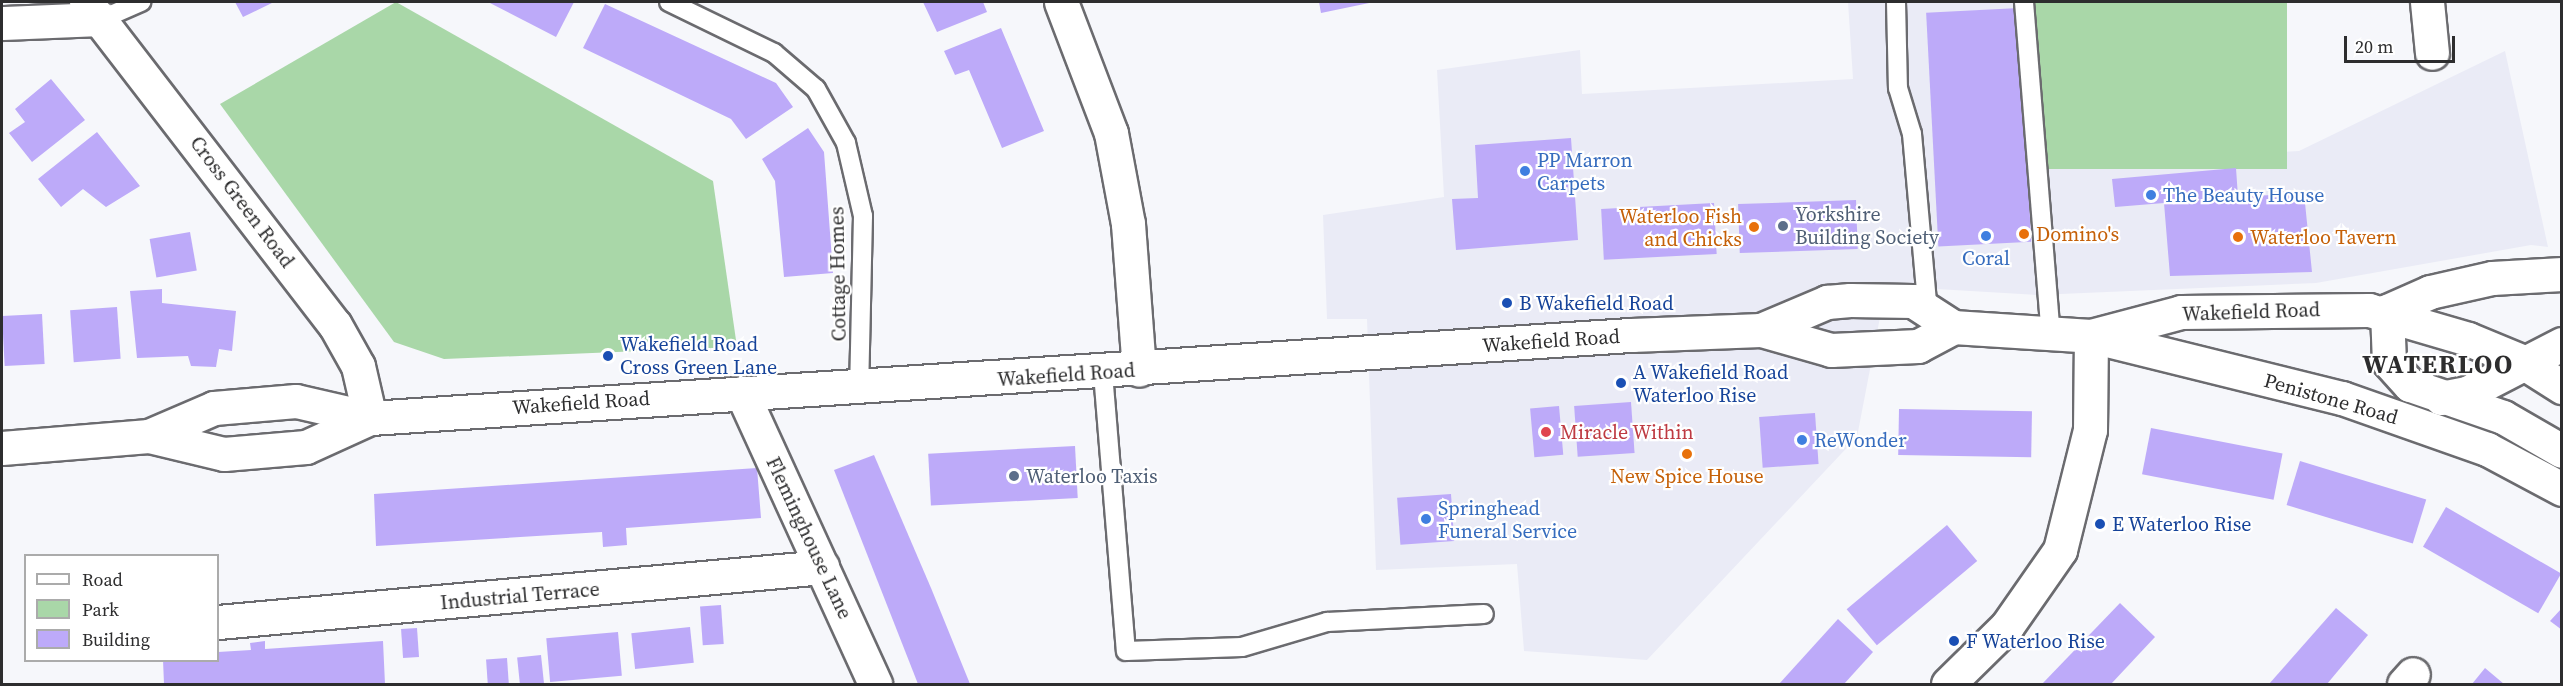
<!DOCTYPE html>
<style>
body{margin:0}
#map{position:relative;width:2563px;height:686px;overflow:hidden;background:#f6f7fb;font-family:"Source Serif 4",serif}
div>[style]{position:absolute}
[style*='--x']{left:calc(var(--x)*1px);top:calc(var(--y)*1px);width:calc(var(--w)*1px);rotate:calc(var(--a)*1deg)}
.built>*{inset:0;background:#eaebf6}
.green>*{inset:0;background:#a9d7a8;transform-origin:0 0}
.building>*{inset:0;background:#bdaaf9;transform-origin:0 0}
.roads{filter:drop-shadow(2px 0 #6b6b6f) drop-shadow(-2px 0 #6b6b6f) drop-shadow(0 2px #6b6b6f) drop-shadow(0 -2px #6b6b6f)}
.lane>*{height:18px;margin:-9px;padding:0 9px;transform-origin:9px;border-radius:9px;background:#fff}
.street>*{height:33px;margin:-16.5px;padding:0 16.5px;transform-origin:16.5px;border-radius:16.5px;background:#fff}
.highway>*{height:33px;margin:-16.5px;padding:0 16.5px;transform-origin:16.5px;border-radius:16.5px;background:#fff}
.dots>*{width:16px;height:16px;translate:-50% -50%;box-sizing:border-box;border:3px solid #fff;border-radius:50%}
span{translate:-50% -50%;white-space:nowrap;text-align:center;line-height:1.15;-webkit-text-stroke:4.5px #fff;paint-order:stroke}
.shop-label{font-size:20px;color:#366cbe}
.left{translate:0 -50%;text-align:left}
.street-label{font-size:20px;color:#2d2d2e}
.service-label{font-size:20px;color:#4e5e75}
.food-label{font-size:20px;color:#c56008}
.right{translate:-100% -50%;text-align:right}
.transit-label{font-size:20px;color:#164399}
.health-label{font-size:20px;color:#be3a42}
.district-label{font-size:26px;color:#2d2d2e;font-weight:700;letter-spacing:1.5px}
.frame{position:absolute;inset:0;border:3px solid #2d2d2e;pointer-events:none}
.legend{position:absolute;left:24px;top:554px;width:195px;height:108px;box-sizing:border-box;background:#fff;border:2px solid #ababab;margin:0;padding:8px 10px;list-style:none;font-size:18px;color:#2d2d2e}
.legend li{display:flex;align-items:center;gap:12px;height:30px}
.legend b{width:30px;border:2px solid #ababab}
.scale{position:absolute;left:2344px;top:36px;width:111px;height:27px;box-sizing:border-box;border:3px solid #2d2d2e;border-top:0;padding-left:8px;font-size:18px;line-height:21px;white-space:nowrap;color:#2d2d2e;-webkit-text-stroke:4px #fff;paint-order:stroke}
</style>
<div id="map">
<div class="built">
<div style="clip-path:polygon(1848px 2px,2035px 2px,2040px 168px,2299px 151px,2505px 51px,2548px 247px,2531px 245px,2316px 283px,2037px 295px,1886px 286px,1857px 437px,1647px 660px,1524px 651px,1517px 564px,1376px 570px,1367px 319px,1327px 319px,1323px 215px,1444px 197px,1437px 70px,1580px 50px,1582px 94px,1853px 79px)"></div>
</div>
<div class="green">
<div style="clip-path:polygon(396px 2px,713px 181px,737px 347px,444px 359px,394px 342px,220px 104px)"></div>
<div style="left:2035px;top:2px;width:252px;height:167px"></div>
</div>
<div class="building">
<div style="clip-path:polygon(235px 2px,274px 2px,243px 17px)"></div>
<div style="clip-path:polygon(488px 2px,574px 2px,556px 37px)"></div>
<div style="clip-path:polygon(923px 2px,983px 2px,987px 12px,937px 32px)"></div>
<div style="clip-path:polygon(1319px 2px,1374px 2px,1321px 13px)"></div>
<div style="clip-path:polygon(605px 4px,776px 83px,793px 107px,746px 139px,731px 119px,583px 48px)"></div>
<div style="left:2019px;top:8px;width:234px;height:93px;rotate:87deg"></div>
<div style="clip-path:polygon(1001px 28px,1044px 131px,1002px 148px,969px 70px,955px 75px,944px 51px)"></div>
<div style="clip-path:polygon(51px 79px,85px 120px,32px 162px,9px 133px,25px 122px,15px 109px)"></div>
<div style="clip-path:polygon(808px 128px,824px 152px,833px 273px,784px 277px,775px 181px,762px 159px)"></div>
<div style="clip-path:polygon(97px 132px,140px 186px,106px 207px,83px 189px,61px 207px,38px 179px)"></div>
<div style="clip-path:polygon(1571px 138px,1578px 240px,1456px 250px,1452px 199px,1478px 198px,1475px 145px)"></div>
<div style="clip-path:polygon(2236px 168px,2238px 197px,2304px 193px,2312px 272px,2170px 276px,2164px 203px,2115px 207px,2112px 179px)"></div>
<div style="left:1856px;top:200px;width:49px;height:118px;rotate:88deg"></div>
<div style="left:1714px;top:203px;width:51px;height:113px;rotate:87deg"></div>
<div style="left:190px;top:232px;width:39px;height:41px;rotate:80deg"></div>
<div style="clip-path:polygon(162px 289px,162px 303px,236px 311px,232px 351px,219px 349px,216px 367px,191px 366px,188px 356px,137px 358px,130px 291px)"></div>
<div style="left:117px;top:307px;width:52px;height:47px;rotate:86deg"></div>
<div style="left:42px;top:314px;width:50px;height:40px;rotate:87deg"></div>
<div style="left:1631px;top:402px;width:51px;height:57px;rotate:86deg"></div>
<div style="left:1559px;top:406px;width:49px;height:29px;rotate:85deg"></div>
<div style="left:1899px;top:409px;width:133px;height:46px;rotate:1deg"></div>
<div style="left:1815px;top:413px;width:51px;height:56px;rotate:86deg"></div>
<div style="left:2151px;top:428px;width:134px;height:47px;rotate:11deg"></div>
<div style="left:1075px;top:446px;width:52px;height:147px;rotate:87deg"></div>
<div style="clip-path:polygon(874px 455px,931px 588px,970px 684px,918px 684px,834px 470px)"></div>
<div style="left:2300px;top:461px;width:132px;height:46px;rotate:17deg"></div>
<div style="clip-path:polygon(757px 468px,761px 518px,626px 528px,627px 545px,603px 547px,602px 532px,376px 546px,374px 494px)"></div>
<div style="left:1451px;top:494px;width:47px;height:54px;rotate:86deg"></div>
<div style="left:2446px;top:507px;width:133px;height:46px;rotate:30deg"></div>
<div style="left:1947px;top:525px;width:47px;height:131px;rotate:50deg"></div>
<div style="clip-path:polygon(2120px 603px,2155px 637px,2111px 684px,2042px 684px)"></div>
<div style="left:721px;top:605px;width:39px;height:21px;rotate:86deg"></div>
<div style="clip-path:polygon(2336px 608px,2368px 635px,2327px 684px,2269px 684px)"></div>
<div style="clip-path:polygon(2562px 608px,2562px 630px,2550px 621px)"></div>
<div style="clip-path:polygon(1838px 619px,1873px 652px,1844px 684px,1779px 684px)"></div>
<div style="left:690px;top:627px;width:36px;height:59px;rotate:84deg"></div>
<div style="left:417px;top:628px;width:29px;height:16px;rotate:86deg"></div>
<div style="left:618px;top:632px;width:44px;height:72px;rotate:85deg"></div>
<div style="clip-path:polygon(265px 641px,265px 649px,383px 641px,385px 684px,164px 684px,163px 660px,218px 660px,218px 652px,251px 650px,250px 643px)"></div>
<div style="left:541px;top:655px;width:29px;height:24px;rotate:84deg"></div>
<div style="left:507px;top:658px;width:26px;height:21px;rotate:86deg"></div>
<div style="clip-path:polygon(2485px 668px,2504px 684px,2472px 684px)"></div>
</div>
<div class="roads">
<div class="lane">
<div style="--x:669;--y:2;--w:117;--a:25.9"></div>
<div style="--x:774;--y:53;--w:55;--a:40.6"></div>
<div style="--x:816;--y:89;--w:62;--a:60.9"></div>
<div style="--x:846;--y:143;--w:75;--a:76.9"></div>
<div style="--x:863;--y:216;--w:172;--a:91.3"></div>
<div style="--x:1896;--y:2;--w:86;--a:88.7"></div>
<div style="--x:1898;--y:88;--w:48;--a:73.1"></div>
<div style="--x:1912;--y:134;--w:179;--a:84.9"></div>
<div style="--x:2024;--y:2;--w:334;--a:85.4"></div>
<div style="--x:102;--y:19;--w:43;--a:-23.6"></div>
<div style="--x:1103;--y:373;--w:279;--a:85.3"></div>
<div style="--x:1126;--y:651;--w:116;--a:-2"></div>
<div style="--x:1242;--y:647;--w:89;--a:-16.4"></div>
<div style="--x:1327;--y:622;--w:157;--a:-2.9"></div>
</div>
<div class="street">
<div style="--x:86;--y:2;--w:408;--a:52.4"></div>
<div style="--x:335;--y:325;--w:47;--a:60.7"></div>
<div style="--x:358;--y:366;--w:53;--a:77"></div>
<div style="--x:1061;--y:2;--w:140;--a:69.1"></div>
<div style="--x:1111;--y:133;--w:93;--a:79.4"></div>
<div style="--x:1128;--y:224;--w:146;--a:85.7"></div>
<div style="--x:2427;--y:2;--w:51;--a:84.4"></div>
<div style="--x:2;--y:23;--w:100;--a:-2.3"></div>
<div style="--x:742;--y:393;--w:320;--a:65.4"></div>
<div style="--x:218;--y:622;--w:607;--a:-5.19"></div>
<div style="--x:1948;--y:684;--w:83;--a:-44.5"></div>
<div style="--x:2007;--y:626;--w:93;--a:-55.1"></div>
<div style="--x:2060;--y:550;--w:124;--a:-76"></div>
<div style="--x:2090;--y:430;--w:94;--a:-89.4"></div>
<div style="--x:2404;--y:684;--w:13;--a:-48"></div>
</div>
<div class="highway">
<div style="--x:2387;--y:311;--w:51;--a:87.8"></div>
<div style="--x:2389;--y:362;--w:31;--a:48"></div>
<div style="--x:2410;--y:385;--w:98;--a:19"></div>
<div style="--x:2503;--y:417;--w:68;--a:30"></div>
<div style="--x:2387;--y:311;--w:47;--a:-23.8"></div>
<div style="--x:2430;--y:292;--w:64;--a:-12.7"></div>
<div style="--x:2492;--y:278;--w:70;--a:-3.3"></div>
<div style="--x:1761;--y:330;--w:72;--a:-23"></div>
<div style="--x:1827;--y:302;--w:23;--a:-5"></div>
<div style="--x:1850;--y:300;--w:63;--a:0.9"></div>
<div style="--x:1913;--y:301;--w:48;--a:33"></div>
<div style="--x:1953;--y:327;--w:138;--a:3.7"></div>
<div style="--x:2091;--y:336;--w:93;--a:-14.9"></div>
<div style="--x:2181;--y:312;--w:188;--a:-0.6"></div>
<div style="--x:2369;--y:310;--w:103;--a:16.3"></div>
<div style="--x:2468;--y:339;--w:57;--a:22.5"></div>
<div style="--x:2521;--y:361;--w:49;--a:32.4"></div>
<div style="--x:2091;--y:336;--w:259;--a:13.9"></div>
<div style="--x:2342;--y:398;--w:154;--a:19.4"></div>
<div style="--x:2487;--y:449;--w:85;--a:28.1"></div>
<div style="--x:2441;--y:398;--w:26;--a:-11"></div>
<div style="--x:2467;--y:393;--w:107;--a:-27.3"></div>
<div style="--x:149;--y:436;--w:77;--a:13.5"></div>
<div style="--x:224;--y:454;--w:82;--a:-4.9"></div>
<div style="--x:306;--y:447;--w:70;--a:-24.4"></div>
<div style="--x:2;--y:448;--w:147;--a:-4.7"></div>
<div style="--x:149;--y:436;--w:71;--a:-23.3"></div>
<div style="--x:214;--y:408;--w:82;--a:-4.9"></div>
<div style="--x:296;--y:401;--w:76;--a:12.9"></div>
<div style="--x:370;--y:418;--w:1264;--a:-3.77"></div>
<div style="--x:1631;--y:335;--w:130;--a:-2.2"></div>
<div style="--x:1761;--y:330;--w:73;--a:15.9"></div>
<div style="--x:1831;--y:350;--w:87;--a:-2.6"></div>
<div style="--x:1918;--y:346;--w:40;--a:-28"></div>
</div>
</div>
<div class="dots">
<div style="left:1525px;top:171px;background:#3f7fe0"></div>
<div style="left:2151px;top:195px;background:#3f7fe0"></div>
<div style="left:1783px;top:226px;background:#5c6f8a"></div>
<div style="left:1754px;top:227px;background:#e8710a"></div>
<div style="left:2024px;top:234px;background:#e8710a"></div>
<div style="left:1986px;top:236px;background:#3f7fe0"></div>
<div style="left:2238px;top:237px;background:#e8710a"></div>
<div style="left:1507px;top:303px;background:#1a4fb4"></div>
<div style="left:608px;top:356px;background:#1a4fb4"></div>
<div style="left:1621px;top:383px;background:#1a4fb4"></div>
<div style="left:1546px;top:432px;background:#e0444e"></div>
<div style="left:1802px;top:440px;background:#3f7fe0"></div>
<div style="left:1687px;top:454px;background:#e8710a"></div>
<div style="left:1014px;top:476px;background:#5c6f8a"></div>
<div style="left:1426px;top:519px;background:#3f7fe0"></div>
<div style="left:2100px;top:524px;background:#1a4fb4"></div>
<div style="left:1954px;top:641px;background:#1a4fb4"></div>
</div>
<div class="shop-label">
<span class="left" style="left:1537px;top:172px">PP Marron<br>Carpets</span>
<span class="left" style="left:2163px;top:195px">The Beauty House</span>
<span style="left:1986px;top:258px">Coral</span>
<span class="left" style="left:1814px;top:440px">ReWonder</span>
<span class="left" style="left:1438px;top:520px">Springhead<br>Funeral Service</span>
</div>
<div class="street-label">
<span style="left:242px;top:202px;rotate:53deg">Cross Green Road</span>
<span style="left:838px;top:274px;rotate:-91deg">Cottage Homes</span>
<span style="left:2251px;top:312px;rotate:-2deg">Wakefield Road</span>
<span style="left:1551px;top:341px;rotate:-4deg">Wakefield Road</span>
<span style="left:1066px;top:375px;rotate:-4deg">Wakefield Road</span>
<span style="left:2331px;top:399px;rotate:16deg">Penistone Road</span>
<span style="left:581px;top:403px;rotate:-4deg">Wakefield Road</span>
<span style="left:809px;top:538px;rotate:65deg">Fleminghouse Lane</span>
<span style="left:520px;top:596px;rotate:-5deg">Industrial Terrace</span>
</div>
<div class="service-label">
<span class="left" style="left:1795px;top:226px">Yorkshire<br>Building Society</span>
<span class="left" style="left:1026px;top:476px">Waterloo Taxis</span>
</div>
<div class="food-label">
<span class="right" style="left:1742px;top:228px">Waterloo Fish<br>and Chicks</span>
<span class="left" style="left:2036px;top:234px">Domino's</span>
<span class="left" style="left:2250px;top:237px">Waterloo Tavern</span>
<span style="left:1687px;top:476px">New Spice House</span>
</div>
<div class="transit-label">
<span class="left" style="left:1519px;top:303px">B Wakefield Road</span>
<span class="left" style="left:620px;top:356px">Wakefield Road<br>Cross Green Lane</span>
<span class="left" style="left:1633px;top:384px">A Wakefield Road<br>Waterloo Rise</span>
<span class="left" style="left:2112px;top:524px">E Waterloo Rise</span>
<span class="left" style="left:1966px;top:641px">F Waterloo Rise</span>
</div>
<div class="health-label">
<span class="left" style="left:1560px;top:432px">Miracle Within</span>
</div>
<div class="district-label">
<span style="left:2438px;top:365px">WATERLOO</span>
</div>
<div class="frame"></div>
<ul class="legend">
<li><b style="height:8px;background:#fff"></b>Road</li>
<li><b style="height:16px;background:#a9d7a8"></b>Park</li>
<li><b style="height:16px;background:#bdaaf9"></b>Building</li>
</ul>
<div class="scale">20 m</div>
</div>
